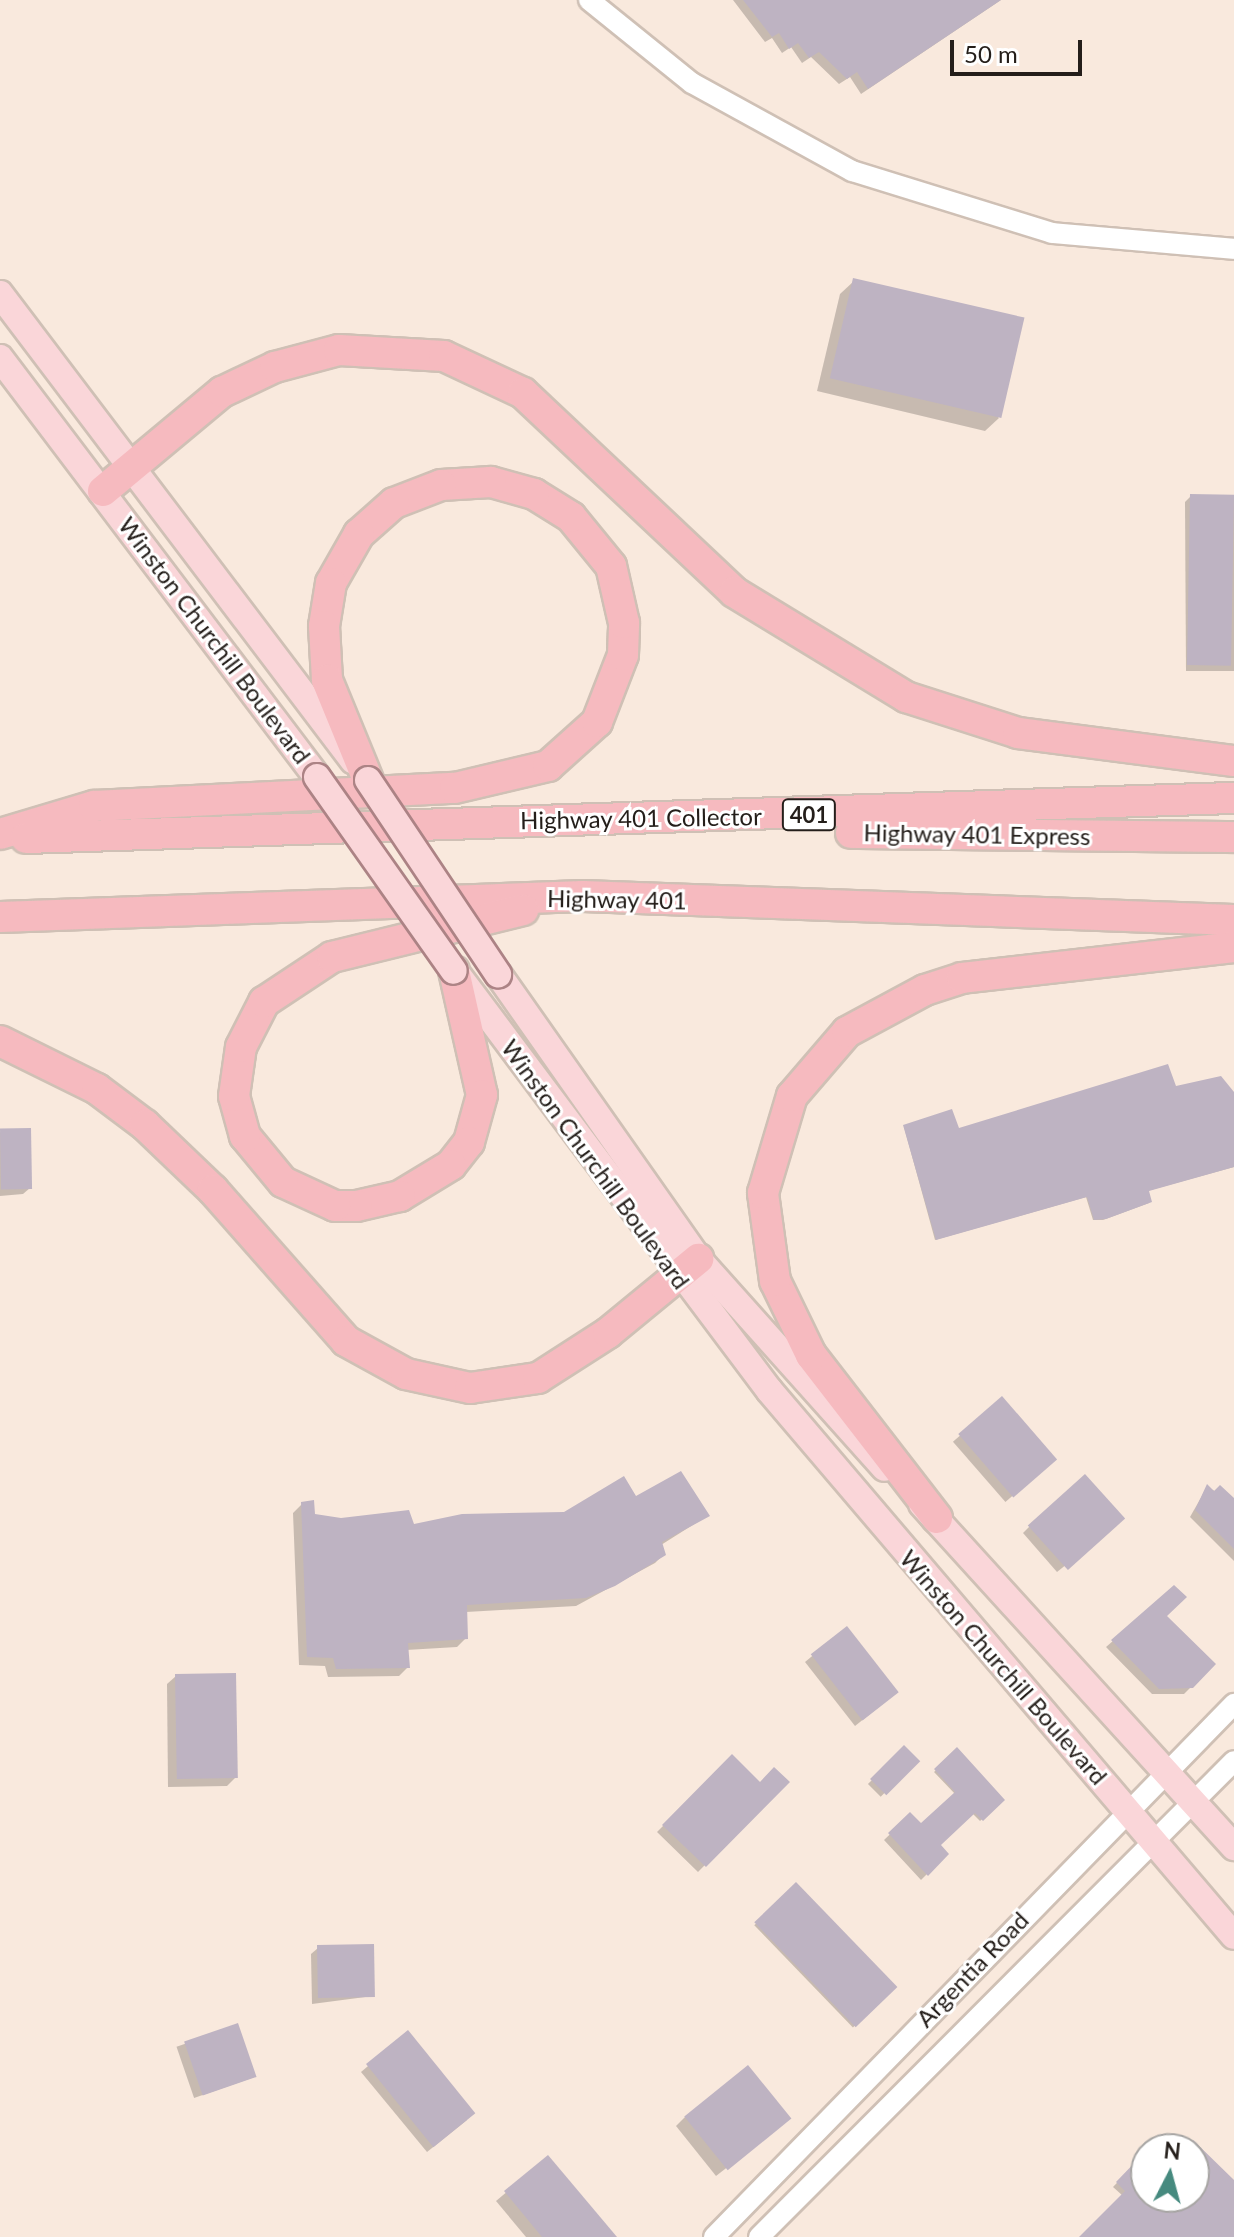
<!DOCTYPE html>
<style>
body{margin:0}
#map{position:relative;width:1234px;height:2237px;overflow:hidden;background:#f9e9dd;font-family:Lato,sans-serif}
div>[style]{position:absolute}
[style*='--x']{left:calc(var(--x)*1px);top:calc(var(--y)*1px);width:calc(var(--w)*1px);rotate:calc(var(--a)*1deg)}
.shadow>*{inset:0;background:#0003;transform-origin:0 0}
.building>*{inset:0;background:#beb3c2;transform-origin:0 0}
.roads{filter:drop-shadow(2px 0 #cfc0b5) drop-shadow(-2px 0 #cfc0b5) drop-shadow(0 2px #cfc0b5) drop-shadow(0 -2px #cfc0b5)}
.minor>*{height:20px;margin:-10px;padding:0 10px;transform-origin:10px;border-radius:10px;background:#fff}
.major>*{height:26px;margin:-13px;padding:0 13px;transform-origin:13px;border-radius:13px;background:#fad6d9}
.highway>*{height:30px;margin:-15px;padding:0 15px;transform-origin:15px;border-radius:15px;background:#f6babf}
.bridges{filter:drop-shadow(2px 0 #ac8385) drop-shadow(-2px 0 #ac8385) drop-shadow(0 2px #ac8385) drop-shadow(0 -2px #ac8385)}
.major-bridge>*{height:26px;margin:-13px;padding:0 13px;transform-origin:13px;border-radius:13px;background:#fad6d9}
span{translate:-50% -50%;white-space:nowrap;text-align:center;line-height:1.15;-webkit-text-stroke:6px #fff;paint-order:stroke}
.shield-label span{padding:2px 6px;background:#fff;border:2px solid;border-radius:6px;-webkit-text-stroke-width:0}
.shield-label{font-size:22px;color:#241e1a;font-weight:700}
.street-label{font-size:24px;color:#241e1a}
.north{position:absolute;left:1130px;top:2133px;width:80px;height:80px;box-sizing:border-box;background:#fff;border:2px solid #a7a5a3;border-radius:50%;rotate:6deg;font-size:22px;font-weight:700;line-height:32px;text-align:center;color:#241e1a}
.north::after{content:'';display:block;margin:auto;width:28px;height:36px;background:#468a7f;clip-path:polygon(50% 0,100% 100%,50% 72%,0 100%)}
.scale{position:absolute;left:950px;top:40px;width:132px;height:36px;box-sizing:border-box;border:4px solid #241e1a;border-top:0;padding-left:10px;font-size:24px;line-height:28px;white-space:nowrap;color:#241e1a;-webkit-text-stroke:6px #fff;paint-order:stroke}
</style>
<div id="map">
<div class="shadow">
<div style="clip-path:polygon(733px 0,1001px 0,861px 94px,850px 77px,839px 84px,811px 57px,802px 63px,791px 47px,782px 53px,772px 38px,765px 42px)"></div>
<div style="clip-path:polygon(854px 281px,999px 418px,985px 431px,817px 391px,840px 294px)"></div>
<div style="clip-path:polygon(1191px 496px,1234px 496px,1234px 671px,1186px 671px,1185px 502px)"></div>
<div style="clip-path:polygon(1175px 1088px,1234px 1095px,1234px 1167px,1147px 1191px,1149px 1203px,1103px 1220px,1093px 1220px,1086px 1197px,935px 1240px,904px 1127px,958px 1130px)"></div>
<div style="clip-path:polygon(0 1131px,30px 1188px,23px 1194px,0 1196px)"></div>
<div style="left:1002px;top:1399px;width:80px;height:65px;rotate:49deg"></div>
<div style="clip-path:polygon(1207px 1487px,1234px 1501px,1234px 1561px,1190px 1517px)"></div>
<div style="clip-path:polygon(636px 1498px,707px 1516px,661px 1545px,664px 1554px,655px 1563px,576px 1606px,466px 1612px,466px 1638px,457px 1647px,406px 1650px,408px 1667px,399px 1676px,328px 1677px,325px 1666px,299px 1665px,293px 1513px,302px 1504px,314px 1516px,413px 1526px,565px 1514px)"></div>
<div style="clip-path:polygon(1116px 1525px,1057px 1572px,1023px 1533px,1029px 1527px)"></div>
<div style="clip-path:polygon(1174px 1588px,1165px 1616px,1214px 1664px,1184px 1694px,1152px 1694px,1106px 1647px)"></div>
<div style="clip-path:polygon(846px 1628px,890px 1698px,855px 1726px,805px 1662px)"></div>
<div style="clip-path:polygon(176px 1676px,236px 1777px,227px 1786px,168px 1787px,167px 1684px)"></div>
<div style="left:904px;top:1748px;width:18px;height:51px;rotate:45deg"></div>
<div style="clip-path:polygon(957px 1750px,1003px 1800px,980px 1821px,972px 1813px,938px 1845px,947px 1854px,921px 1880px,884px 1840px,910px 1815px,921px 1826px,956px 1795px,934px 1772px)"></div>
<div style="clip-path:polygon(732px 1757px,760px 1784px,787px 1782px,698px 1872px,657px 1832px)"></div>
<div style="left:796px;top:1885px;width:142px;height:58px;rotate:46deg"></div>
<div style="clip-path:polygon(318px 1948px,373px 1996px,312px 2004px,311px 1954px)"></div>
<div style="left:237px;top:2026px;width:54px;height:64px;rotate:71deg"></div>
<div style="clip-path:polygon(407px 2033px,467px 2120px,427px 2152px,361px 2072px)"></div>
<div style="clip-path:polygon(685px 2117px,779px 2127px,716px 2176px,676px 2126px)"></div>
<div style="clip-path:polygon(1193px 2143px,1234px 2182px,1234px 2237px,1082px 2237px,1123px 2196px,1113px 2187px,1142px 2157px,1146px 2197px,1194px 2197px,1194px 2149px,1187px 2149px)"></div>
<div style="clip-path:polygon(548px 2157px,614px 2237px,526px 2237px,496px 2201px)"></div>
</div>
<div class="building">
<div style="clip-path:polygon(743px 0,1001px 0,868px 89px,857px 72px,847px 79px,819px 52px,809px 58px,798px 43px,789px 49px,779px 33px,772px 37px)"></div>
<div style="left:853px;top:278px;width:176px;height:103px;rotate:13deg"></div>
<div style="left:1190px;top:494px;width:44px;height:171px;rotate:1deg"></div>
<div style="clip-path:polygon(1168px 1064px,1176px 1086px,1221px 1076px,1234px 1092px,1234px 1167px,1149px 1191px,1152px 1202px,1106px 1219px,1094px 1220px,1087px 1197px,936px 1240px,903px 1125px,952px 1109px,959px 1128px)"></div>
<div style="left:31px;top:1128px;width:61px;height:31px;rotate:89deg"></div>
<div style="left:1002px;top:1396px;width:84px;height:58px;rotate:49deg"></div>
<div style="clip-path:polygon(681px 1471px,710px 1516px,662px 1542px,666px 1555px,615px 1586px,586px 1598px,467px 1605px,468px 1639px,408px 1643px,410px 1668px,336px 1669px,333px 1658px,307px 1657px,301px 1502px,314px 1500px,315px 1514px,341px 1518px,409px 1510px,414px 1524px,462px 1514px,564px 1512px,624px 1476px,636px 1496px)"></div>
<div style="left:1085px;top:1474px;width:60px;height:77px;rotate:48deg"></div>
<div style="clip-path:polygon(1207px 1484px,1214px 1491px,1220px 1485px,1234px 1498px,1234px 1549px,1195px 1510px)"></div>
<div style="clip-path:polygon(1174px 1585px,1187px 1597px,1167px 1616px,1216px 1664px,1193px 1688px,1159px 1689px,1111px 1640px)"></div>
<div style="left:847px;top:1626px;width:84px;height:46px;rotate:52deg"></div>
<div style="left:236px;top:1673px;width:105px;height:61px;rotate:89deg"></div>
<div style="left:904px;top:1745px;width:23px;height:48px;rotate:45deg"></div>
<div style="clip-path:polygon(957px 1747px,1005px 1800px,983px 1821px,975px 1813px,941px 1845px,949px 1854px,928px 1876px,888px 1833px,910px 1812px,921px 1823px,955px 1792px,934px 1769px)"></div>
<div style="clip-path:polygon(732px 1754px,760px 1782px,774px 1767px,790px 1782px,706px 1867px,662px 1825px)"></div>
<div style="left:796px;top:1882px;width:146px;height:58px;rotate:46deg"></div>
<div style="left:374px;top:1944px;width:53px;height:57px;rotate:89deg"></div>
<div style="left:238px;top:2023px;width:57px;height:57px;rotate:71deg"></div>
<div style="left:408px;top:2030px;width:107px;height:54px;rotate:51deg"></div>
<div style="left:748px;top:2065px;width:69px;height:82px;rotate:51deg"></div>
<div style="clip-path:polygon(1193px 2140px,1234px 2180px,1234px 2237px,1079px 2237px,1125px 2191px,1116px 2182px,1142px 2155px,1146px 2197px,1194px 2197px,1194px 2149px,1184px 2149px)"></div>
<div style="clip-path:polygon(548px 2155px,617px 2237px,542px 2237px,504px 2191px)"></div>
</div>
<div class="roads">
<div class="minor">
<div style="--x:589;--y:0;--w:132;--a:38.9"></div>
<div style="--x:692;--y:83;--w:183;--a:28.8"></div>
<div style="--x:852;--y:171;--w:209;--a:17.2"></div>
<div style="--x:1052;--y:233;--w:183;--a:5"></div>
<div style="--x:714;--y:2237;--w:745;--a:-45.71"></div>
<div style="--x:759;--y:2237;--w:672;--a:-45.06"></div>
</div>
<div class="major">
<div style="--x:0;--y:294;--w:585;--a:52.86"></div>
<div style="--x:0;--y:358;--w:525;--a:52.89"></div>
<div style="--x:457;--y:974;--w:520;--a:53.13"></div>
<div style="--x:769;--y:1390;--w:717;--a:49.58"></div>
<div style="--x:498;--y:974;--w:348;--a:54.9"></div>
<div style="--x:698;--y:1259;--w:280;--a:48.2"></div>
<div style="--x:922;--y:1504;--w:464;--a:47.7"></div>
</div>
<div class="highway">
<div style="--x:103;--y:491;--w:155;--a:-39.8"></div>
<div style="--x:222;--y:392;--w:59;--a:-25.3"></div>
<div style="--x:275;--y:367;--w:66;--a:-14.9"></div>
<div style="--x:339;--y:350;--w:105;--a:3.3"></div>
<div style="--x:444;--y:356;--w:87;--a:25.1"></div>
<div style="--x:523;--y:393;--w:290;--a:43.3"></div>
<div style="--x:734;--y:592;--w:202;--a:31.4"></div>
<div style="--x:906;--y:697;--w:118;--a:17.8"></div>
<div style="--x:1018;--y:733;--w:218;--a:7.4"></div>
<div style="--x:851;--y:833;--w:383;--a:0.6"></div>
<div style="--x:0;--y:834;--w:98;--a:-16.6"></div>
<div style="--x:94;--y:806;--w:361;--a:-2.9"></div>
<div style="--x:455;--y:788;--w:96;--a:-13.3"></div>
<div style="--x:548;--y:766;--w:66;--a:-41.9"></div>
<div style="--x:597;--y:722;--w:72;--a:-68.8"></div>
<div style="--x:623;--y:655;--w:32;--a:-88"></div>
<div style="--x:624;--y:623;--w:58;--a:-102.8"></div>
<div style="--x:611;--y:566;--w:63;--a:-129.2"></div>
<div style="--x:571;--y:517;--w:44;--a:-148.1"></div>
<div style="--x:534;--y:494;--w:45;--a:-164.4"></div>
<div style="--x:491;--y:482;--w:50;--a:176.6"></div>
<div style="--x:441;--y:485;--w:50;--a:159"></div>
<div style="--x:394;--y:503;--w:47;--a:138.5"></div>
<div style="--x:359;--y:534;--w:56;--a:119.7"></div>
<div style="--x:331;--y:583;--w:44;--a:99.2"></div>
<div style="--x:324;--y:626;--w:54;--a:86.8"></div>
<div style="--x:327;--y:680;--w:108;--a:67.7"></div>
<div style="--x:26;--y:838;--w:1209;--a:-1.9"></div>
<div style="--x:0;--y:917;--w:583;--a:-2.06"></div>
<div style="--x:583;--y:896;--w:651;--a:2.11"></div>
<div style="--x:454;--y:971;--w:127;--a:77.3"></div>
<div style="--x:482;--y:1095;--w:49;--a:105.5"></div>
<div style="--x:469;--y:1142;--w:29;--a:128"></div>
<div style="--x:451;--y:1165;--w:60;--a:148.7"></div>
<div style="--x:400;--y:1196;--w:44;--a:166.9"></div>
<div style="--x:357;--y:1206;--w:22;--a:180"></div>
<div style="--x:335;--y:1206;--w:57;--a:-155.2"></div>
<div style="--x:283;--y:1182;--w:60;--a:-129.6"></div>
<div style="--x:245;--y:1136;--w:41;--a:-105.4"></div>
<div style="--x:234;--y:1096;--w:49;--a:-81.9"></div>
<div style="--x:241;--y:1047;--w:51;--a:-62.9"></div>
<div style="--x:264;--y:1002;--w:82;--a:-33.5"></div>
<div style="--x:332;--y:957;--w:197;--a:-13.8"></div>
<div style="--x:0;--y:1041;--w:108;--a:26.3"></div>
<div style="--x:97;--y:1089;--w:60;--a:36.9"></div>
<div style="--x:145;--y:1125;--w:94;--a:43.7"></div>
<div style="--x:213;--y:1190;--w:201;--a:48.6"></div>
<div style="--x:346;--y:1341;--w:68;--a:28.8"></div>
<div style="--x:406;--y:1374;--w:66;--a:12.3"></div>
<div style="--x:470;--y:1388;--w:69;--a:-8.4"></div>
<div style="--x:538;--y:1378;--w:83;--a:-32.7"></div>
<div style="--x:608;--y:1333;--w:117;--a:-39.4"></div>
<div style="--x:937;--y:1518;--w:206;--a:-127.7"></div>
<div style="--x:811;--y:1355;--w:82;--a:-115.9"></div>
<div style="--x:775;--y:1281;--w:89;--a:-97.8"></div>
<div style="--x:763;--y:1193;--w:101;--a:-73.4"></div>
<div style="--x:792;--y:1096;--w:84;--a:-49.3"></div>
<div style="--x:847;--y:1032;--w:89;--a:-28.3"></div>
<div style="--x:925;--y:990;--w:39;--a:-18"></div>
<div style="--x:962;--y:978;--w:274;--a:-6.5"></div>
</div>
</div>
<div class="bridges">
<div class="major-bridge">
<div style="--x:317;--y:777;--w:237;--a:54.8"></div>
<div style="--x:368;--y:780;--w:234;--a:56.2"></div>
</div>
</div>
<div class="shield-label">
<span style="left:809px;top:815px">401</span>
</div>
<div class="street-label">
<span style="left:215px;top:640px;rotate:53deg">Winston Churchill Boulevard</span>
<span style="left:641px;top:818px;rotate:-1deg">Highway 401 Collector</span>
<span style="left:977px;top:834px;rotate:1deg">Highway 401 Express</span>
<span style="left:617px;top:899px;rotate:1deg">Highway 401</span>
<span style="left:596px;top:1164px;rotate:54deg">Winston Churchill Boulevard</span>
<span style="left:1004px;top:1667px;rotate:49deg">Winston Churchill Boulevard</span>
<span style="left:972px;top:1969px;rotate:-46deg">Argentia Road</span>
</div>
<div class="north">N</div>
<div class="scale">50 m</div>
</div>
